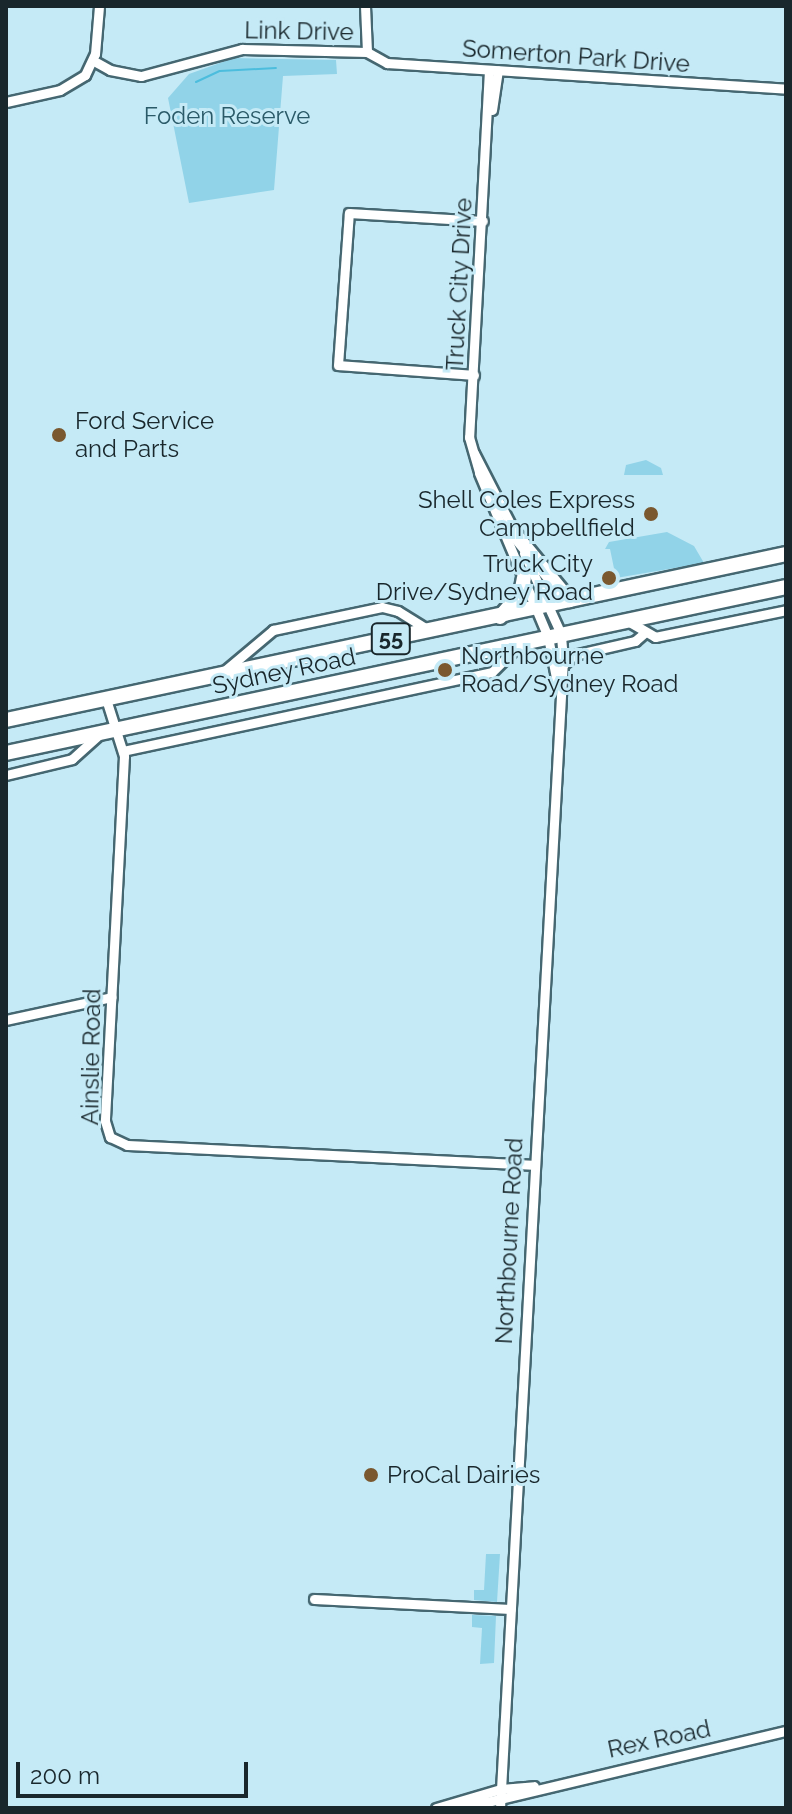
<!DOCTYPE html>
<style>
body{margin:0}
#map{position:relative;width:792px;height:1814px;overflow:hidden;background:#c5eaf6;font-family:Raleway,sans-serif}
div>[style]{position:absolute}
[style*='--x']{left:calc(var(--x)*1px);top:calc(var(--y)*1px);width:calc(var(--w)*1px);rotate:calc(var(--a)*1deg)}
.green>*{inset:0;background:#91d3e8}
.stream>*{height:2px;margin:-1px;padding:0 1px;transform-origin:1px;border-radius:1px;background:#4cbddd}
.roads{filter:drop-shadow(2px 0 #456771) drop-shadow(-2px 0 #456771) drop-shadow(0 2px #456771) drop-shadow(0 -2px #456771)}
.minor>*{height:9px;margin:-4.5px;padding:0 4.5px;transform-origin:4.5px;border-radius:4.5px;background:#fff}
.highway>*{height:14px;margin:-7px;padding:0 7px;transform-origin:7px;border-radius:7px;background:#fff}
.dots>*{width:22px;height:22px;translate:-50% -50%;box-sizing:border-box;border:4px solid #c5eaf6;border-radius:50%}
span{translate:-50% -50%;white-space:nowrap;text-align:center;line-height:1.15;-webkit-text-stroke:6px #c5eaf6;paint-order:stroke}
.shield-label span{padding:2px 6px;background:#c5eaf6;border:2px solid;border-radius:6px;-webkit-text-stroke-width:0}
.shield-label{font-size:22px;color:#19272c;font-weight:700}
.street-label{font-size:24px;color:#19272c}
.park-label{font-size:24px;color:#2a5a68}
.poi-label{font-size:24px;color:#19272c}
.left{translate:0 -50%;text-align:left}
.right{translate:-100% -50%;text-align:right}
.frame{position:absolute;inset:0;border:8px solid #19272c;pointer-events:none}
.scale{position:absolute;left:16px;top:1762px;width:232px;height:36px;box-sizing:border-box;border:4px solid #19272c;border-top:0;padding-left:10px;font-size:24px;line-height:28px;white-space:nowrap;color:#19272c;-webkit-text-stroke:6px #c5eaf6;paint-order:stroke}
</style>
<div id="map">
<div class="green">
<div style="clip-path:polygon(234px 58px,336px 60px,337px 74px,283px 76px,274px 190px,189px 203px,168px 98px,189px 74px)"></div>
<div style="clip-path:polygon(646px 460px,661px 468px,663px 475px,624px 475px,626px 465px)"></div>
<div style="clip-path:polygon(667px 532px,694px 546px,704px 563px,616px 578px,610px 549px,605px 549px,609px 542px)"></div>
<div style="clip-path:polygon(486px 1554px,500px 1554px,497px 1602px,474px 1600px,474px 1590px,484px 1590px)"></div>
<div style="clip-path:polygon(472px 1615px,496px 1616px,494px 1663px,480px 1664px,482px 1628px,472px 1627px)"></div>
</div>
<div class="stream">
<div style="--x:196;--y:82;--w:26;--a:-25"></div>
<div style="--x:220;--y:71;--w:56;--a:-3.1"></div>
</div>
<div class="roads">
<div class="minor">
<div style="--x:365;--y:6;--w:46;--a:87.5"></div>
<div style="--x:367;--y:52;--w:23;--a:29"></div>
<div style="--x:387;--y:63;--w:400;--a:3.7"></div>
<div style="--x:94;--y:61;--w:18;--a:29"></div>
<div style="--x:110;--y:70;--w:32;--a:11"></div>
<div style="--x:141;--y:76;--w:105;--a:-15"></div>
<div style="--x:242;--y:49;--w:125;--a:1.4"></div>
<div style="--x:489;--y:70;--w:368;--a:93.1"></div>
<div style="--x:469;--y:437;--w:37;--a:74"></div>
<div style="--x:479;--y:473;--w:178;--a:67.2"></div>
<div style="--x:548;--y:637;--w:47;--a:78.9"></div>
<div style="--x:6;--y:102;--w:55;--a:-12.5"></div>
<div style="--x:60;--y:90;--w:29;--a:-31"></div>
<div style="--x:85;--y:75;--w:23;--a:-65"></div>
<div style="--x:95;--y:54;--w:48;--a:-85.2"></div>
<div style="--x:492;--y:110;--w:40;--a:-81.5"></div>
<div style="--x:474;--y:375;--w:136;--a:-175.8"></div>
<div style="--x:338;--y:365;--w:152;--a:-85.9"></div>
<div style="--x:349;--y:213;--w:134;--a:3.4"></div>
<div style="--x:474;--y:453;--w:97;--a:62.9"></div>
<div style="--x:626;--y:620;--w:34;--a:30"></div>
<div style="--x:655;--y:637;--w:134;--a:-11.6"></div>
<div style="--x:563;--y:665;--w:15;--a:-42"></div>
<div style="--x:574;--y:655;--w:63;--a:-12.9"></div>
<div style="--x:635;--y:641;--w:11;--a:-41"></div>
<div style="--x:222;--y:673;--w:67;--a:-40.1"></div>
<div style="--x:273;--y:630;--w:111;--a:-11.9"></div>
<div style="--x:382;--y:607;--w:16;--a:14"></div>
<div style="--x:398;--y:611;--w:38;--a:32"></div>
<div style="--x:106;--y:699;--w:60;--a:72.5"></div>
<div style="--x:124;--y:756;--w:365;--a:93"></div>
<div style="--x:105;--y:1121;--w:17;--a:73"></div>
<div style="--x:110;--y:1137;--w:19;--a:25"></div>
<div style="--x:127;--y:1145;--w:406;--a:2.8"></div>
<div style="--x:123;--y:751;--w:377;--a:-12.1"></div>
<div style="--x:492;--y:672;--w:38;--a:-45"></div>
<div style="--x:6;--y:775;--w:68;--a:-13.6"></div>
<div style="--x:72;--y:759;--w:36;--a:-42"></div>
<div style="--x:6;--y:1020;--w:108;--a:-12.2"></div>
<div style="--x:314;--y:1599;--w:197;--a:2.9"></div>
<div style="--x:462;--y:1802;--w:25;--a:0"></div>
<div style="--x:487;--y:1802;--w:307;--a:-13.4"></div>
<div style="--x:436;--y:1808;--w:68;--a:-16.3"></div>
<div style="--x:501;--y:1789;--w:33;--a:-5"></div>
<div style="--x:500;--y:1808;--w:1151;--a:-86.86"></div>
<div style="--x:563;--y:659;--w:25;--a:-95"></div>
<div style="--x:561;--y:634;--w:89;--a:-114.6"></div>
</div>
<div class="highway">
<div style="--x:517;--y:537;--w:82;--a:50.5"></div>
<div style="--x:500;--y:617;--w:32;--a:-49"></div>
<div style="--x:521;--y:593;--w:15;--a:-79"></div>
<div style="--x:6;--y:720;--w:797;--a:-12.01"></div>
<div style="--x:6;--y:753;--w:797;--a:-12.01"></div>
</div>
</div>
<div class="dots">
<div style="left:59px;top:435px;background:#7a582f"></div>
<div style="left:651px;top:514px;background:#7a582f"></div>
<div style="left:609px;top:578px;background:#7a582f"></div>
<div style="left:445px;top:670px;background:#7a582f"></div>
<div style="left:371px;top:1475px;background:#7a582f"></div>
</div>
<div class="shield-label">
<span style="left:391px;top:639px">55</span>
</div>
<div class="street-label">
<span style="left:299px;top:31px;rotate:1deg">Link Drive</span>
<span style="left:576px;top:56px;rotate:4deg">Somerton Park Drive</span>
<span style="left:459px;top:284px;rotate:-87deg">Truck City Drive</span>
<span style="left:284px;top:671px;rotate:-12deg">Sydney Road</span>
<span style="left:91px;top:1057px;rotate:-89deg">Ainslie Road</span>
<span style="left:509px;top:1241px;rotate:-87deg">Northbourne Road</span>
<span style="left:659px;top:1739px;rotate:-12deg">Rex Road</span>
</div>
<div class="park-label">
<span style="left:227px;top:116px">Foden Reserve</span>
</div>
<div class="poi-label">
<span class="left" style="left:75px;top:435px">Ford Service<br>and Parts</span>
<span class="right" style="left:635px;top:514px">Shell Coles Express<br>Campbellfield</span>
<span class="right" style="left:593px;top:578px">Truck City<br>Drive/Sydney Road</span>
<span class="left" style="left:461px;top:670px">Northbourne<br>Road/Sydney Road</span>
<span class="left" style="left:387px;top:1475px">ProCal Dairies</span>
</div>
<div class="frame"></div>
<div class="scale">200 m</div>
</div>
